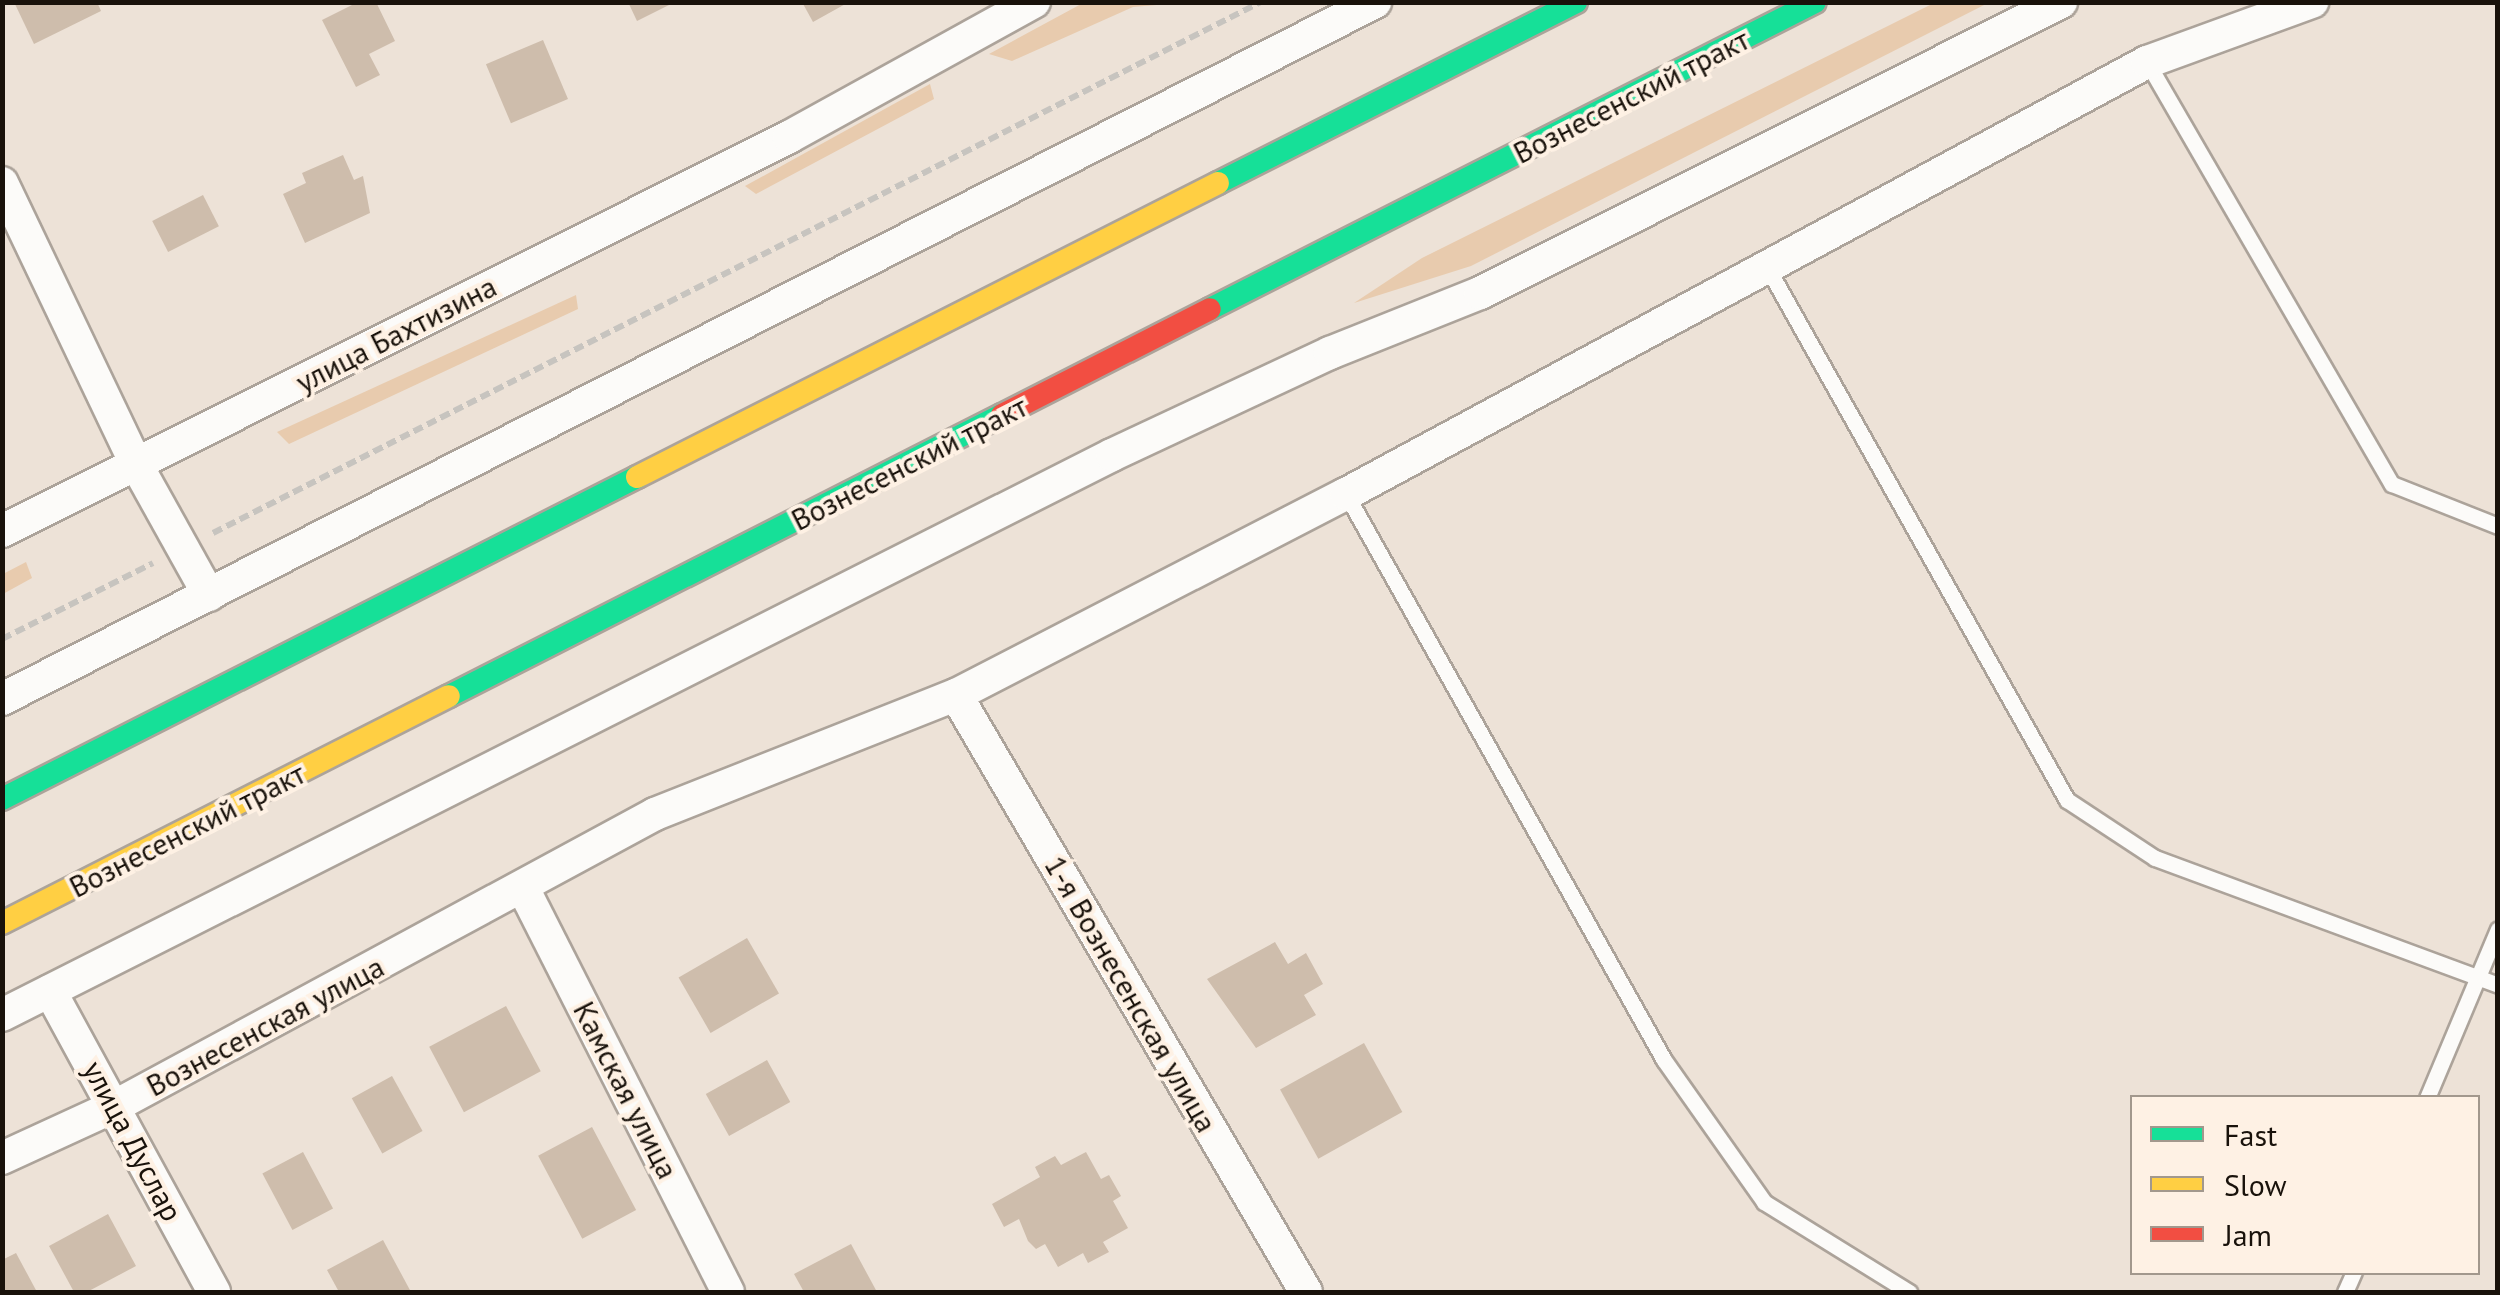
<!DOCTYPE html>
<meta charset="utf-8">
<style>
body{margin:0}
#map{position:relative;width:2500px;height:1295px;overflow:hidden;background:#ede2d7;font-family:"PT Sans",sans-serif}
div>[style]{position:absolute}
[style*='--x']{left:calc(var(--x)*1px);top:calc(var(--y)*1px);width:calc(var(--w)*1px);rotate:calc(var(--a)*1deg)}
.green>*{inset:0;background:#e8cbae}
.building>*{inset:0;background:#cebdac;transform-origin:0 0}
.path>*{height:6px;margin-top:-3px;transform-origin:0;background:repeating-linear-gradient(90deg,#c7c4bf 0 10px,transparent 0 15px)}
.roads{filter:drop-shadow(2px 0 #aca39a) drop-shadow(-2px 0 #aca39a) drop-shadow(0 2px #aca39a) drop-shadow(0 -2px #aca39a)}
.lane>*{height:15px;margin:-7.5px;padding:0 7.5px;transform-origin:7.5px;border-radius:7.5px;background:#fcfbf9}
.street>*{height:32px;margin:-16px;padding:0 16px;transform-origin:16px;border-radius:16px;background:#fcfbf9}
.fast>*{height:22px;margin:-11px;padding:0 11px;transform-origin:11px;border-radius:11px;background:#16e098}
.slow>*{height:22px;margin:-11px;padding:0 11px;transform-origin:11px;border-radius:11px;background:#ffcf43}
.jam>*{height:22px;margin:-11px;padding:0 11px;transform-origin:11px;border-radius:11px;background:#f24e42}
span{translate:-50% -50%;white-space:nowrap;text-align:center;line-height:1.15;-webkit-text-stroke:8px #fef1e4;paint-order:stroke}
.street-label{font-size:30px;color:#19120b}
.frame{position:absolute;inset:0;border:5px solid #19120b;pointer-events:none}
.legend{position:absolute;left:2130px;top:1095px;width:350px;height:180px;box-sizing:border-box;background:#fef1e4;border:2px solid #a2988d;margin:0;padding:12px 18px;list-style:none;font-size:30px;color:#19120b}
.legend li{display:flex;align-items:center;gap:20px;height:50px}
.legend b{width:50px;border:2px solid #a2988d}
</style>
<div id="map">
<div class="green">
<div style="clip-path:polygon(1083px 3px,1180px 3px,1133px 7px,1012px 61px,989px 54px)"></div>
<div style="clip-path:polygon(1934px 3px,1988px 3px,1471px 266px,1354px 303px,1422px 258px)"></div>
<div style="clip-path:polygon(930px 84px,934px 99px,756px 194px,745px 186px)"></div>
<div style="clip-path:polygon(576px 295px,578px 309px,289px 444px,277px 432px)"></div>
<div style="clip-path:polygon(26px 562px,32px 578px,3px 594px,3px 574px)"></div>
</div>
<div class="building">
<div style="clip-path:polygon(14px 2px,97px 2px,101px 11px,34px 44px)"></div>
<div style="clip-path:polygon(358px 2px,376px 2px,395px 41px,369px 54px,380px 75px,356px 87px,322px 20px)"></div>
<div style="clip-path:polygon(628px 2px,675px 2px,637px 21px)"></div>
<div style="clip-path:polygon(802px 2px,849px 2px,813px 22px)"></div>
<div style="left:543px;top:40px;width:64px;height:62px;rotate:67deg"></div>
<div style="clip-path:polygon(343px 155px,354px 180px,363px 176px,370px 213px,305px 243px,283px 194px,306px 183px,302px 173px)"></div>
<div style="left:203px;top:195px;width:35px;height:57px;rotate:63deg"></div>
<div style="left:747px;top:938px;width:64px;height:79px;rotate:60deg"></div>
<div style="clip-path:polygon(1275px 942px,1288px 964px,1306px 953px,1323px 984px,1304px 995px,1316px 1015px,1256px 1048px,1207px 979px)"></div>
<div style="left:506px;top:1006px;width:74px;height:87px;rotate:62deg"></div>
<div style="left:1364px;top:1043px;width:79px;height:96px;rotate:61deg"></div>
<div style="left:767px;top:1060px;width:48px;height:70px;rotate:61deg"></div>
<div style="left:392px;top:1076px;width:63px;height:46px;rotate:61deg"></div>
<div style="left:592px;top:1127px;width:94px;height:61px;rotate:62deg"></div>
<div style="left:303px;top:1152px;width:64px;height:46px;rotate:62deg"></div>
<div style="clip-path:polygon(1086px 1152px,1101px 1179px,1109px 1175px,1121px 1196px,1113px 1201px,1128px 1228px,1103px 1242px,1109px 1252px,1088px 1263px,1083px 1253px,1058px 1267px,1045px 1244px,1036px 1249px,1028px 1241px,1019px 1219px,1004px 1227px,992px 1204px,1040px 1177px,1035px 1167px,1055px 1156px,1061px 1165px)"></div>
<div style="clip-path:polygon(108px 1214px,136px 1266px,87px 1292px,74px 1292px,49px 1246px)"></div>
<div style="clip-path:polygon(383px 1240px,411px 1292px,339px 1292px,327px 1270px)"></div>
<div style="clip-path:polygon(851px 1244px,877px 1292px,804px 1292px,794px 1274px)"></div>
<div style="clip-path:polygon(16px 1253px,37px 1292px,2px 1292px,2px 1260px)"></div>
</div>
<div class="path">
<div style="--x:213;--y:533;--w:1175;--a:-26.87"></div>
<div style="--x:2;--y:639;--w:169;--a:-26.7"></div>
</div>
<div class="roads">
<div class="lane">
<div style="--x:2147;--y:62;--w:488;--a:59.9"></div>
<div style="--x:2392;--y:484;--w:114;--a:21.6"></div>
<div style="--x:1767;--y:267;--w:612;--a:60.63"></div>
<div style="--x:2067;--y:800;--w:105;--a:33.4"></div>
<div style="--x:2155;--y:858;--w:366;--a:20.3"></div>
<div style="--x:1346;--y:494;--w:649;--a:60.67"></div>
<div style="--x:1664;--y:1060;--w:174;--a:54.8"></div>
<div style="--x:1764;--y:1202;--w:171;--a:31.8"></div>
<div style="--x:2427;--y:1098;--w:183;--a:-67.2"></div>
<div style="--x:2345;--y:1292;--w:22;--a:-66"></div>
</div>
<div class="street">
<div style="--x:2;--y:183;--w:311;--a:64.5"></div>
<div style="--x:136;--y:464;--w:150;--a:60.9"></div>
<div style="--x:2;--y:531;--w:880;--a:-26.59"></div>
<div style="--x:789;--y:137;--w:280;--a:-28.9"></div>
<div style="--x:956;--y:695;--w:692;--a:59.62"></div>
<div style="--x:2;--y:699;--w:1540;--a:-26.91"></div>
<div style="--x:523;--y:888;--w:453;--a:63.1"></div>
<div style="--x:50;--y:991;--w:343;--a:61.4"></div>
<div style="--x:2;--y:1015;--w:1243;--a:-26.77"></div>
<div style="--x:1112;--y:455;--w:241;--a:-25.1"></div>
<div style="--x:1330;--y:353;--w:162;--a:-21.8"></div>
<div style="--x:1480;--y:293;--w:650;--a:-26.6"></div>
<div style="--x:2;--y:1158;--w:127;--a:-24.7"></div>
<div style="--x:117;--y:1105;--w:612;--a:-28.41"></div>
<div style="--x:655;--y:814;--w:324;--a:-21.6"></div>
<div style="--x:956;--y:695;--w:439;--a:-27.3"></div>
<div style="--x:1346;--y:494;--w:910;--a:-28.34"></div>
<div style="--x:2147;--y:62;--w:176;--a:-20"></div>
</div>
<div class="fast">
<div style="--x:1218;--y:183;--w:401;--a:-26.8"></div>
<div style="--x:1210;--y:309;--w:678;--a:-26.9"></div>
<div style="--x:449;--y:696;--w:620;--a:-26.94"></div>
<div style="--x:2;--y:799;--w:712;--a:-26.89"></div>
</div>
<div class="slow">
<div style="--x:637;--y:477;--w:651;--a:-26.84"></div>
<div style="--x:2;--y:923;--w:501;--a:-26.92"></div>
</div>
<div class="jam">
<div style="--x:1002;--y:415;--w:233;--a:-27"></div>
</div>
</div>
<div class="street-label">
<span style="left:1631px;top:96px;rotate:-27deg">Вознесенский тракт</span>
<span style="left:396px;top:334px;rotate:-27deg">улица Бахтизина</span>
<span style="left:909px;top:463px;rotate:-27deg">Вознесенский тракт</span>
<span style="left:187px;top:830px;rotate:-27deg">Вознесенский тракт</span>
<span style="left:1131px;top:994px;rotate:60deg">1-я Вознесенская улица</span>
<span style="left:265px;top:1026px;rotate:-28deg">Вознесенская улица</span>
<span style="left:626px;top:1090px;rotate:63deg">Камская улица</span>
<span style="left:133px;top:1141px;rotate:62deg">улица Дуслар</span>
</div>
<div class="frame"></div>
<ul class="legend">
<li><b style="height:12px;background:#16e098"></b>Fast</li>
<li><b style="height:12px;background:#ffcf43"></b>Slow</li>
<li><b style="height:12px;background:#f24e42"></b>Jam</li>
</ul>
</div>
